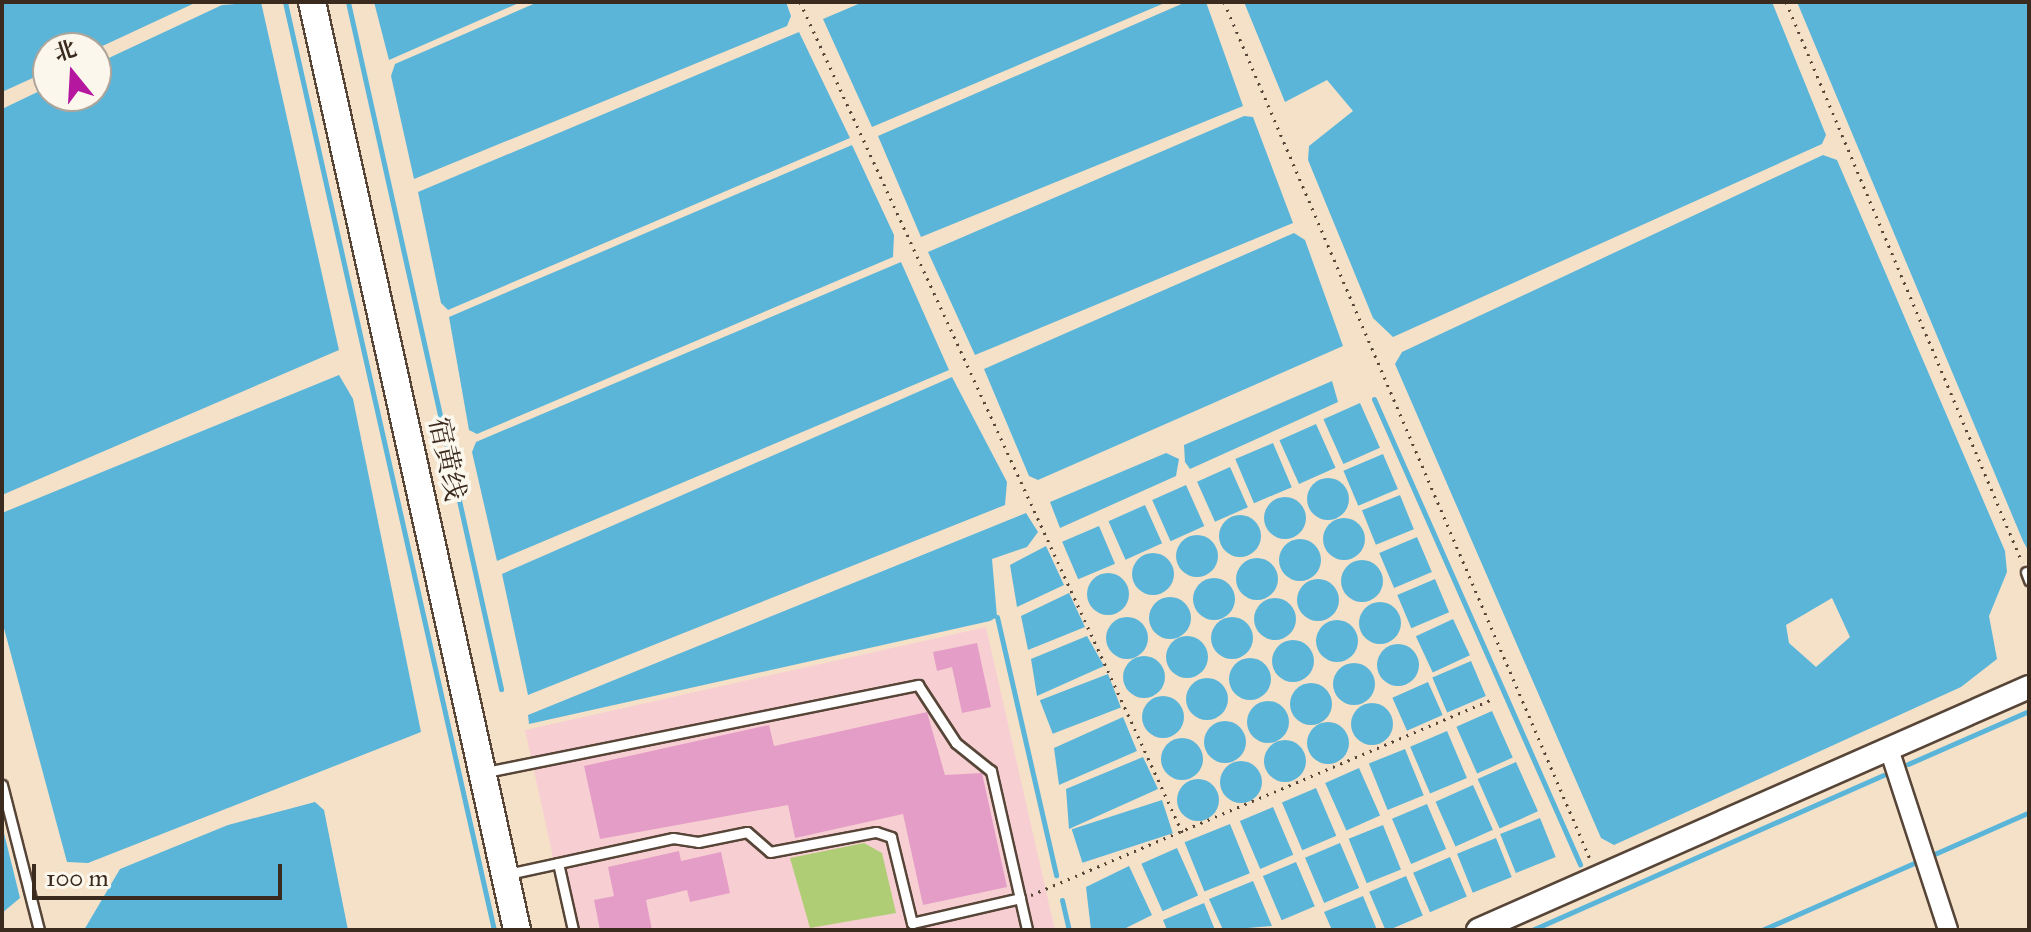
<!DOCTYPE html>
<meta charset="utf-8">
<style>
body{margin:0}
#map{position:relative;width:2031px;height:932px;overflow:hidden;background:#f5e1c8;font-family:"IM FELL Great Primer","Noto Serif SC",serif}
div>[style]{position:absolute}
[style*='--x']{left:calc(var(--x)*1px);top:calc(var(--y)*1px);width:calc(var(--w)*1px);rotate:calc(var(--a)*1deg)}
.built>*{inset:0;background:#f7cfd2}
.green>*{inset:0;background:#afcd74}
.water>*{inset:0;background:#5bb5d9;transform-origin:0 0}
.round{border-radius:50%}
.stream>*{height:5px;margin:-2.5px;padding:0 2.5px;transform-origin:2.5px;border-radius:2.5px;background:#5bb5d9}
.building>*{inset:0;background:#e49dc6}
.path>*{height:3px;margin-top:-1.5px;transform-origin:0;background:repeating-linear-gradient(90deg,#574538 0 2px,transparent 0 8px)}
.roads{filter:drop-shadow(2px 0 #574538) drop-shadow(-2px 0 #574538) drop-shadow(0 2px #574538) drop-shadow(0 -2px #574538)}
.service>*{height:9px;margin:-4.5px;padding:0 4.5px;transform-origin:4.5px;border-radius:4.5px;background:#fff}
.minor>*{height:18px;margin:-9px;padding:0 9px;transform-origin:9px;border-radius:9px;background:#fff}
.tertiary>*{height:22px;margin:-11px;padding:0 11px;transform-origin:11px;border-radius:11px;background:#fff}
.secondary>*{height:26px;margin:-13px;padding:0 13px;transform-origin:13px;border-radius:13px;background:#fff}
span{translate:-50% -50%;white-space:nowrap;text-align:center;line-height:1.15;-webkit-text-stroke:7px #fbf7ec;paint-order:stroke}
.street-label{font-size:28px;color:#3b2a1e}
.frame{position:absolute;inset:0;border:4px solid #3b2a1e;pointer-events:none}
.north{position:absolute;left:32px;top:32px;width:80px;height:80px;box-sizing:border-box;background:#fbf7ec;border:2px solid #aea59a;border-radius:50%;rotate:342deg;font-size:22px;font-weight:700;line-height:32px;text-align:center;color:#3b2a1e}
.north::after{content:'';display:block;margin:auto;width:28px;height:36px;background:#b5179e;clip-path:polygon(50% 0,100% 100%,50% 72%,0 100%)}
.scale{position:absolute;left:32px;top:864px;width:250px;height:36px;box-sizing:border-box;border:4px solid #3b2a1e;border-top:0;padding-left:10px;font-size:24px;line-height:28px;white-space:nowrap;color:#3b2a1e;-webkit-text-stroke:6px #fbf7ec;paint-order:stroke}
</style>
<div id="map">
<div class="built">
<div style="clip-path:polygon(986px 627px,1055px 930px,569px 930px,525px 730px)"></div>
</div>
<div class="green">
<div style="clip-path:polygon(864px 843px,882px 853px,896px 913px,810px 928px,790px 858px)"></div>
</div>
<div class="water">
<div style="clip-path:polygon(2px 2px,197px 2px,96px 49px,48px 48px,48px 71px,2px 92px)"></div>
<div style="clip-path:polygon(261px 2px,339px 350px,2px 495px,2px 109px,48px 87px,48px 96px,96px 96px,96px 64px,222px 5px)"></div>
<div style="clip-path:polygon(374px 2px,521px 2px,389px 60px)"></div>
<div style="clip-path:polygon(538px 2px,786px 2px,791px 16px,787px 26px,414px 179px,391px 76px,395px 64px)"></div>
<div style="clip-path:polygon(863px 2px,1167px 2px,872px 127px,823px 19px)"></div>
<div style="clip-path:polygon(1186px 2px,1206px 2px,1243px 106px,921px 237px,878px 136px)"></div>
<div style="clip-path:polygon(1244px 2px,1772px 2px,1826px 135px,1822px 144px,1393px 337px,1373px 318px,1308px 160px,1309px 146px,1353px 111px,1327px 80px,1285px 102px)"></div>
<div style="clip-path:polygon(1797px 2px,2029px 2px,2029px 552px,2023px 541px)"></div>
<div style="clip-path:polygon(799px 32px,850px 138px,448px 310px,441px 303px,418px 192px)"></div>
<div style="clip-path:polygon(1244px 116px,1253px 117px,1293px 223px,975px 355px,928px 252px)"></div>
<div style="clip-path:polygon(852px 145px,894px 235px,893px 257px,477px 434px,469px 430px,449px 317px)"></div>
<div style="clip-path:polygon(evenodd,1823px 155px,1837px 160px,2005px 551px,2007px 572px,1989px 616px,1997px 659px,1961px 687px,1614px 845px,1601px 838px,1395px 364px,1402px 352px,1823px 155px,1832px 598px,1850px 637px,1816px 667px,1789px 643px,1786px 625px,1832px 598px)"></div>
<div style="clip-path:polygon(1294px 233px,1305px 240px,1343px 346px,1038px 480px,1029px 476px,984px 369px)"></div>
<div style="clip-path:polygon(901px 262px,949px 370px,497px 561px,472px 452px,476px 442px)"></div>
<div style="clip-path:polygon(339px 375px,353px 399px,421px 732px,88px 863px,67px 862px,2px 621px,2px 513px)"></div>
<div style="clip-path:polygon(952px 377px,1007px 482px,1005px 505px,528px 695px,502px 574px)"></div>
<div style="clip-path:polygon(1332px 381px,1338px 402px,1190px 469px,1185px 462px,1184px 445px)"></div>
<div style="left:1360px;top:403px;width:49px;height:40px;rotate:66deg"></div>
<div style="left:1316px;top:424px;width:48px;height:40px;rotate:66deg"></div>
<div style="left:1273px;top:443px;width:48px;height:41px;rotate:67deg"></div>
<div style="clip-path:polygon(1166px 453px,1179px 459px,1176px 476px,1060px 528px,1050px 502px)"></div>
<div style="left:1383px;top:454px;width:38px;height:43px;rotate:67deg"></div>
<div style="left:1230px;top:467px;width:44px;height:36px;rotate:66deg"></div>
<div class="round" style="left:1307px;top:478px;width:42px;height:42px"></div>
<div style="left:1186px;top:485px;width:45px;height:37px;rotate:66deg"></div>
<div style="left:1400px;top:495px;width:37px;height:41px;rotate:68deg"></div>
<div class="round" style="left:1264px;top:497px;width:42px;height:42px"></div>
<div style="left:1145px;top:505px;width:42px;height:40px;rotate:66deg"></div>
<div style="clip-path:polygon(1026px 513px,1038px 532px,1027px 547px,992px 559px,997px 617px,990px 621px,529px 724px,528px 715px)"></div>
<div class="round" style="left:1219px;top:515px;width:42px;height:42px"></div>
<div class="round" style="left:1323px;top:518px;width:42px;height:42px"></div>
<div style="left:1099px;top:526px;width:41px;height:40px;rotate:67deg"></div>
<div class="round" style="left:1176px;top:535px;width:42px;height:42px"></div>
<div style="left:1417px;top:537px;width:38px;height:41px;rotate:67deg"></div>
<div class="round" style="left:1279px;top:539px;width:42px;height:42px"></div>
<div style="clip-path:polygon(1046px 546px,1064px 585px,1017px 607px,1010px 565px)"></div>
<div class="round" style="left:1132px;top:553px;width:42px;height:42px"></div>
<div class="round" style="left:1236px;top:558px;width:42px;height:42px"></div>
<div class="round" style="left:1341px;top:560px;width:42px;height:42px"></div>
<div class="round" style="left:1087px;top:573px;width:42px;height:42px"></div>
<div class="round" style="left:1193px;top:578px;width:42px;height:42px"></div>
<div class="round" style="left:1297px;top:579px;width:42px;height:42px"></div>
<div style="left:1435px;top:579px;width:36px;height:41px;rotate:67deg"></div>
<div style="clip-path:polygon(1069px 593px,1085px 627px,1028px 650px,1021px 616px)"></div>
<div class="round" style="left:1149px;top:597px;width:42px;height:42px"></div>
<div class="round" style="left:1254px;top:598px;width:42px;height:42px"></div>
<div class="round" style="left:1359px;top:602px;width:42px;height:42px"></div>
<div class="round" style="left:1106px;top:617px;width:42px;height:42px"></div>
<div class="round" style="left:1211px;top:617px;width:42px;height:42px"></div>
<div style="left:1453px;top:619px;width:40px;height:41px;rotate:65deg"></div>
<div class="round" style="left:1316px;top:620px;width:42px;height:42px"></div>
<div class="round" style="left:1166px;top:636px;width:42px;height:42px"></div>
<div style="clip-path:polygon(1087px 636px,1104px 666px,1037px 696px,1031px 659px)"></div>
<div class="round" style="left:1272px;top:640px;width:42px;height:42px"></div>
<div class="round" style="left:1377px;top:644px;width:42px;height:42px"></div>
<div class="round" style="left:1123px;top:656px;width:42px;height:42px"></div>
<div class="round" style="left:1229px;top:658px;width:42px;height:42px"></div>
<div style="left:1471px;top:661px;width:38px;height:42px;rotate:67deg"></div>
<div class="round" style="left:1333px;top:663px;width:42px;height:42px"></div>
<div style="left:1108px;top:674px;width:36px;height:73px;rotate:69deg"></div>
<div class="round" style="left:1186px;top:678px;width:42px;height:42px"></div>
<div style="left:1428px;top:682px;width:36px;height:39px;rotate:66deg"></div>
<div class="round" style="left:1290px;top:683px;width:42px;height:42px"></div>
<div class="round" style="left:1142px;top:696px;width:42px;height:42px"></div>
<div class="round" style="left:1247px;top:701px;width:42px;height:42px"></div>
<div class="round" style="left:1351px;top:703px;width:42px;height:42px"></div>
<div style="left:1492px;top:711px;width:51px;height:39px;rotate:66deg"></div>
<div style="clip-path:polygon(1123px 717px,1137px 751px,1059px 785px,1054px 748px)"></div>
<div class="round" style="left:1204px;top:721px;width:42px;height:42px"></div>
<div class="round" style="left:1307px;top:722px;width:42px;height:42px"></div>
<div style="left:1447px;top:731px;width:51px;height:40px;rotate:67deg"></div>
<div class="round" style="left:1161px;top:738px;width:42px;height:42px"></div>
<div class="round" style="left:1264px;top:740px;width:42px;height:42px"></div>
<div style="left:1405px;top:749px;width:50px;height:39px;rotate:68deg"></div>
<div style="clip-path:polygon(1143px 757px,1158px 789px,1069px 829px,1066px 789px)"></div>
<div class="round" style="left:1220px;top:761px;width:42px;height:42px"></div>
<div style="left:1516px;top:762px;width:54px;height:42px;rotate:66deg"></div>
<div style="left:1359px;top:768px;width:52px;height:37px;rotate:66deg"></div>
<div class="round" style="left:1177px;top:779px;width:42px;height:42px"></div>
<div style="left:1473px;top:785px;width:49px;height:41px;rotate:66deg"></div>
<div style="left:1316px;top:788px;width:52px;height:37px;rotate:67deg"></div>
<div style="left:1162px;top:800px;width:35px;height:95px;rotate:72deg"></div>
<div style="clip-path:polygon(315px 802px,324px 810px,348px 930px,84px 930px,120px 869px,228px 825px)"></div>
<div style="left:1427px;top:804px;width:49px;height:38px;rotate:67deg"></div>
<div style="left:1273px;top:807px;width:52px;height:36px;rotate:67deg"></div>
<div style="left:1540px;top:818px;width:42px;height:43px;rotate:68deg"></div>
<div style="left:1230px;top:824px;width:53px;height:49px;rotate:68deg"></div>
<div style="clip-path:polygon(2px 825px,20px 898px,2px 913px)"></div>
<div style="left:1383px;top:825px;width:48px;height:37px;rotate:68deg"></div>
<div style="left:1496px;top:838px;width:42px;height:42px;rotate:68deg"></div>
<div style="left:1340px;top:843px;width:49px;height:38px;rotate:67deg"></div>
<div style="left:1177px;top:848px;width:52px;height:39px;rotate:66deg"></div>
<div style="left:1450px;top:857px;width:43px;height:40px;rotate:67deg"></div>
<div style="left:1296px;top:862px;width:48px;height:36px;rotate:67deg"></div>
<div style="clip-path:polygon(1129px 866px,1152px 915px,1122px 930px,1091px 930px,1086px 887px)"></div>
<div style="left:1406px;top:876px;width:43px;height:40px;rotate:67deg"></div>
<div style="clip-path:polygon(1253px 881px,1272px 926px,1223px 930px,1209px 899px)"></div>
<div style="clip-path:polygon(1363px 896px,1377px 930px,1332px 930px,1324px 912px)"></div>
<div style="clip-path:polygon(1204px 903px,1215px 930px,1167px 930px,1163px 920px)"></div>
</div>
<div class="stream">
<div style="--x:285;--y:2;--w:951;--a:77.31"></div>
<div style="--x:348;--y:2;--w:704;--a:77.44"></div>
<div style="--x:1374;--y:399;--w:509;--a:66.11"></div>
<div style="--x:997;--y:617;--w:265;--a:77.1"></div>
<div style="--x:1908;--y:764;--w:132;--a:-23.7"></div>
<div style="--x:1062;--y:900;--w:31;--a:77"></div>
<div style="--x:1532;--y:930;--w:384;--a:-23.8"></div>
<div style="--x:1762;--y:930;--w:292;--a:-23.8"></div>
</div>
<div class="building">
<div style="clip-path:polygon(977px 643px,991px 707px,962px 713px,952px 667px,937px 671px,933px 652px)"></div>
<div style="clip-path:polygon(927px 712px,945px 775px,982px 773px,1007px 887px,923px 905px,903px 814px,795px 838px,788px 805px,600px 839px,584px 766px,769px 725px,774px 746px)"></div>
<div style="clip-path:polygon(679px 851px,681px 861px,721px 852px,730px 893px,690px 902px,687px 890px,646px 900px,652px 930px,600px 930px,594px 900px,614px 896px,608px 867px)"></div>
</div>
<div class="path">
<div style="--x:800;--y:2;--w:916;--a:65.28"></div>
<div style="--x:1224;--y:2;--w:932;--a:66.87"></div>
<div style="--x:1786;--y:2;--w:608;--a:67.15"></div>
<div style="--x:1031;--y:895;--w:500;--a:-23"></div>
</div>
<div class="roads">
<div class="service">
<div style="--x:2026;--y:572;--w:9;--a:69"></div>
<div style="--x:486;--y:772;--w:441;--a:-11.4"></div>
<div style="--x:918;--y:685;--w:69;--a:56.8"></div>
<div style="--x:956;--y:743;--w:45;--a:38.7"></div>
<div style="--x:991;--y:771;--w:163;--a:77.2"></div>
<div style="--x:2;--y:785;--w:150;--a:75.7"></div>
<div style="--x:558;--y:863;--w:69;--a:77.4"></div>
<div style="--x:508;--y:874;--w:169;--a:-12.3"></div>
<div style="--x:673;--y:838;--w:25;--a:9"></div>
<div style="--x:698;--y:842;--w:50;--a:-11.5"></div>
<div style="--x:747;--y:832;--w:30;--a:41"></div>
<div style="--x:770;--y:852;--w:108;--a:-10.7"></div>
<div style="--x:876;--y:832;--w:16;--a:18"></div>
<div style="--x:891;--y:837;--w:89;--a:76.3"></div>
<div style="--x:912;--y:923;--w:111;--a:-13"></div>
</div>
<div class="minor">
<div style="--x:1889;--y:749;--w:190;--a:71.9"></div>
</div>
<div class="tertiary">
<div style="--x:1478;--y:930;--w:602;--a:-23.8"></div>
</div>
<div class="secondary">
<div style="--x:312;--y:2;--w:950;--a:77.54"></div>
</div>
</div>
<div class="street-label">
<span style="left:447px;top:459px;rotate:78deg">宿黄线</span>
</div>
<div class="frame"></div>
<div class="north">北</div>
<div class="scale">100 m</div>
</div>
